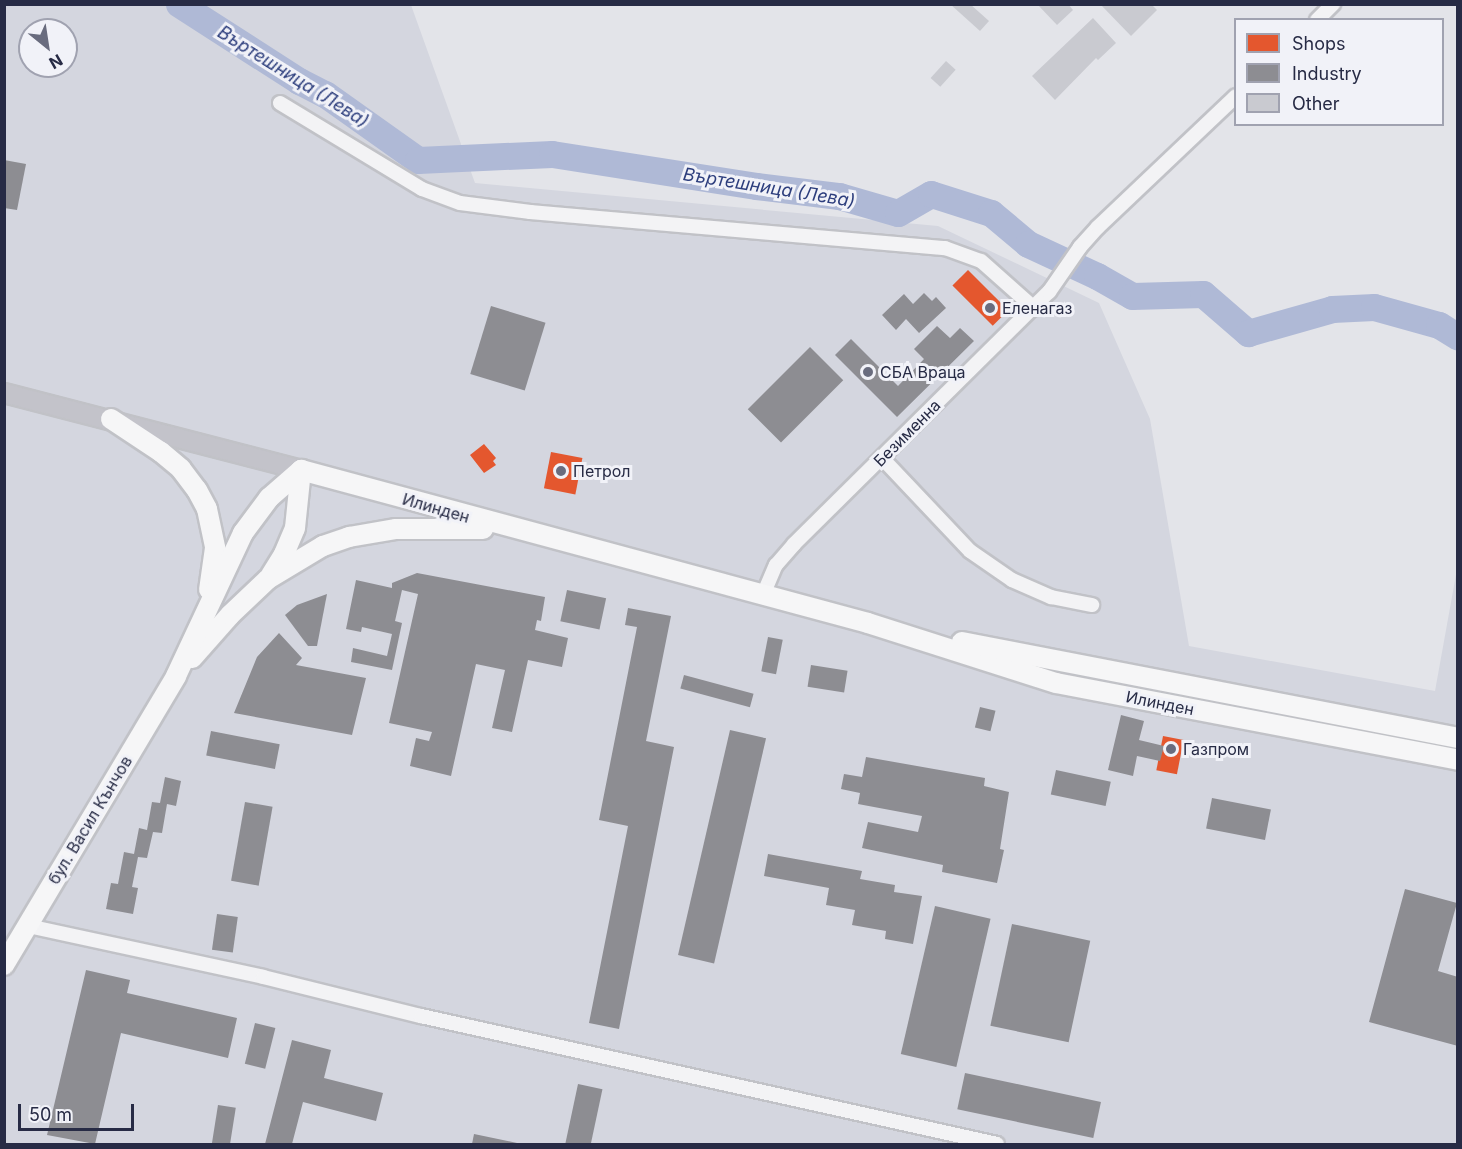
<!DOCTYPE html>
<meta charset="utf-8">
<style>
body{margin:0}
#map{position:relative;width:1462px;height:1149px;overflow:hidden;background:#e3e4e9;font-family:Inter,sans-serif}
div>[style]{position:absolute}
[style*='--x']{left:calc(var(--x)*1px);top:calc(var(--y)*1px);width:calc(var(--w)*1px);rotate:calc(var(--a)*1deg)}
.built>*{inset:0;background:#d4d6df}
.shops>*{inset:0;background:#e4572e;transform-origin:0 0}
.industry>*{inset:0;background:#8d8d92;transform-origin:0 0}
.river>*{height:27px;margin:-13.5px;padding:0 13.5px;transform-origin:13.5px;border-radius:13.5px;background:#afb9d6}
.building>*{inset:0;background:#c9cad0;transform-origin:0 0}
.roads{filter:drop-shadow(2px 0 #c1c2c7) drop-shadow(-2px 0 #c1c2c7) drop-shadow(0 2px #c1c2c7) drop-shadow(0 -2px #c1c2c7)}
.street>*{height:14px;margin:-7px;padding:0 7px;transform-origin:7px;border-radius:7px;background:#f3f3f5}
.secondary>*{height:18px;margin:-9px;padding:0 9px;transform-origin:9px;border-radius:9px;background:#c3c3ca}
.primary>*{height:20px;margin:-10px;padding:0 10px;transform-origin:10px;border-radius:10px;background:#f6f6f7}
.dots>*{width:16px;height:16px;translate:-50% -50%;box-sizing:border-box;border:3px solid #f1f2f8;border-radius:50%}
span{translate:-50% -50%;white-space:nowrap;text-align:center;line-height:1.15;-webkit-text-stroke:6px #f1f2f8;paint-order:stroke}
.poi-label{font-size:16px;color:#272b45}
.left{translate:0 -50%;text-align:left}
.street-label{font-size:16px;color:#272b45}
.water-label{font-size:18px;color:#2d3e7d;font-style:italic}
.frame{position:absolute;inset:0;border:6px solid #272b45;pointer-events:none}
.legend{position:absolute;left:1234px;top:18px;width:210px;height:108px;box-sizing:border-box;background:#f1f2f8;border:2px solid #a0a2b0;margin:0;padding:8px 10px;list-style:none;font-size:18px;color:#272b45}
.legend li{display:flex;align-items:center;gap:12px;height:30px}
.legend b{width:30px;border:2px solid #a0a2b0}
.north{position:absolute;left:18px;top:18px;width:60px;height:60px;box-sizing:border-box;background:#f1f2f8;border:2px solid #a0a2b0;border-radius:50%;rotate:150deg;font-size:16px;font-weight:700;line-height:24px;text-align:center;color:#272b45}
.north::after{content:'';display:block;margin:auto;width:21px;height:27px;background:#696c7e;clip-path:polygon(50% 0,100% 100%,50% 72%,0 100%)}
.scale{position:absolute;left:18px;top:1104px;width:116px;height:27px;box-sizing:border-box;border:3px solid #272b45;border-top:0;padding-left:8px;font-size:18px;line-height:21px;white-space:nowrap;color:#272b45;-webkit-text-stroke:4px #f1f2f8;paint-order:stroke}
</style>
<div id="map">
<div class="built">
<div style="clip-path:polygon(evenodd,5px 5px,411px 5px,475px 183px,938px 226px,1099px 303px,1150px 419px,1189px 646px,1435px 691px,1457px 569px,1457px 1144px,5px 1144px,5px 5px,30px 30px,66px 30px,66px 66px,30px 66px,30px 30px)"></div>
</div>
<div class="shops">
<div style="left:968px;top:270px;width:57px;height:22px;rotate:45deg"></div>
<div style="clip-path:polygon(484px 444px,496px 458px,493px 461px,496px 465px,484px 473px,470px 455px)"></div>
<div style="left:551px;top:452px;width:32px;height:37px;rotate:11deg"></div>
<div style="left:1163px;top:736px;width:21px;height:35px;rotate:11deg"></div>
</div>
<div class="industry">
<div style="clip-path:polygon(4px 160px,26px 164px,17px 210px,4px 208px)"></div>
<div style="clip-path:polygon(924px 293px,932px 301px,936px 297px,946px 308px,919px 333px,906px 319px,896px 330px,882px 315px,904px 294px,913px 304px)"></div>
<div style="left:491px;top:306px;width:57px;height:71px;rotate:17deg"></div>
<div style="clip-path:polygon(937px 326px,950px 338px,960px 328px,974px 341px,897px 417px,835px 355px,851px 339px,898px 386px,924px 359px,914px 349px)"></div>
<div style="left:810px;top:347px;width:47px;height:88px;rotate:45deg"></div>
<div style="clip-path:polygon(417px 573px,545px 597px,541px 621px,537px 620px,535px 630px,568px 638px,562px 667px,528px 660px,512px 732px,492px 728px,505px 670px,476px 664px,451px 776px,410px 766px,416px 738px,429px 741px,432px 732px,389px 723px,418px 594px,402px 590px,395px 621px,402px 623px,392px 670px,351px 662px,353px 648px,387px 656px,392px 634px,362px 627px,361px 632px,346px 629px,356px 580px,392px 588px,392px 583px)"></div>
<div style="left:567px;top:590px;width:40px;height:32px;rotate:12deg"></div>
<div style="clip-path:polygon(327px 594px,317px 646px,308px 646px,285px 615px,297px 605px)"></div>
<div style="clip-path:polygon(628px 608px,671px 616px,646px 741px,674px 747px,619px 1029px,589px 1023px,628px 826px,599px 820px,637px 627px,625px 625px)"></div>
<div style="clip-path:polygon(279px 633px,302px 658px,296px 665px,366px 678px,352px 735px,234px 713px,257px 657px)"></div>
<div style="left:768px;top:637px;width:15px;height:35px;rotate:11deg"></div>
<div style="left:811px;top:665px;width:37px;height:22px;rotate:9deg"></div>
<div style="left:684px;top:675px;width:72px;height:14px;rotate:15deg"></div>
<div style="left:980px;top:707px;width:16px;height:21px;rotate:14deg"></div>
<div style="clip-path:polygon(1121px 715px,1144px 721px,1139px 740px,1164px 746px,1160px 761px,1137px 756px,1133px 776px,1108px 770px)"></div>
<div style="left:730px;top:730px;width:37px;height:231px;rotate:13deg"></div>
<div style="left:211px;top:731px;width:70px;height:25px;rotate:11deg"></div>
<div style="clip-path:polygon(866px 757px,985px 778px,984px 786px,1009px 792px,1000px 849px,1004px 850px,997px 883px,942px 872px,943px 865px,862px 848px,868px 822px,918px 832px,922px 816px,858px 804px,860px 793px,841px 789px,844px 774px,862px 777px)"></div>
<div style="left:1056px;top:770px;width:56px;height:25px;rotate:12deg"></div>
<div style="clip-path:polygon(165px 777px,181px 781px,176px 806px,167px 804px,162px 833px,153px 832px,147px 858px,138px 857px,132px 887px,138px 888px,133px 914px,106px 909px,111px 883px,118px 884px,124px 852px,134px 854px,139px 828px,147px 830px,152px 802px,160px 803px)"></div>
<div style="left:1212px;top:798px;width:60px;height:31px;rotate:11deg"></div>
<div style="left:245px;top:802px;width:28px;height:80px;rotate:10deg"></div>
<div style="clip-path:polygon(768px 854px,862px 871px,860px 879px,895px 885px,894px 892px,922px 896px,913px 944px,885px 939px,886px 931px,852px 925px,855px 910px,826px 905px,829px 888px,764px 876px)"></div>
<div style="clip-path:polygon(1405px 889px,1457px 903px,1438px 971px,1458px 977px,1458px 1046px,1369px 1022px)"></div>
<div style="left:935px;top:906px;width:57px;height:152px;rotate:13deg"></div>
<div style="left:217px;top:914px;width:21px;height:36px;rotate:8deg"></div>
<div style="left:1012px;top:924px;width:80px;height:104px;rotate:12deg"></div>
<div style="clip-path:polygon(86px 970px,130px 980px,127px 993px,237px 1018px,228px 1058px,121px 1033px,95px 1144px,47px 1135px)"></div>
<div style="left:255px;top:1023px;width:21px;height:42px;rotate:14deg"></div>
<div style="clip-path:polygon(292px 1040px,331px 1050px,324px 1078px,383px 1093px,376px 1121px,303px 1102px,292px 1144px,265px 1144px)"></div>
<div style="left:965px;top:1073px;width:139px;height:37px;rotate:12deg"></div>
<div style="left:578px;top:1084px;width:25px;height:62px;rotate:12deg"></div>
<div style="left:218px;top:1105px;width:18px;height:40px;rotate:9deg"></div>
<div style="clip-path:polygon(474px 1134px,517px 1143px,517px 1144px,472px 1144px)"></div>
</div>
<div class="river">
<div style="--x:179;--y:4;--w:143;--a:32.7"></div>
<div style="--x:299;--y:81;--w:29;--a:27"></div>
<div style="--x:325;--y:94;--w:114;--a:35.4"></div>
<div style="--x:418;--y:160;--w:134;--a:-2.6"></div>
<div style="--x:552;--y:154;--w:206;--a:8.9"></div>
<div style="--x:756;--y:186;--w:84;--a:6.9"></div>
<div style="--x:839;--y:196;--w:61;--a:16.1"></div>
<div style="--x:898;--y:213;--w:38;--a:-30"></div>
<div style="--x:931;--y:194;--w:63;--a:17.6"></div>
<div style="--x:991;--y:213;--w:48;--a:40"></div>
<div style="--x:1028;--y:244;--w:76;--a:24.9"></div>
<div style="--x:1097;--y:276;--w:40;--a:29.7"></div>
<div style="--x:1132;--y:296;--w:71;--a:-1.6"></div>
<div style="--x:1203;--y:294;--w:60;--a:40.9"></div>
<div style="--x:1248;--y:333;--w:87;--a:-15.9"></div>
<div style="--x:1332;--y:309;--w:42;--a:-2.7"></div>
<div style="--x:1374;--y:307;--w:67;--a:15.5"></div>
<div style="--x:1439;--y:325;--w:22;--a:32"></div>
</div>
<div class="building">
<div style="clip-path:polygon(950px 4px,970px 4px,989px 21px,980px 31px)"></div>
<div style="clip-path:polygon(1037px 4px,1068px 4px,1073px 10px,1057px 25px)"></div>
<div style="clip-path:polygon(1100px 4px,1151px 4px,1157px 10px,1131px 36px)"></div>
<div style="clip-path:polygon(1093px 18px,1116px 43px,1098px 60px,1096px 58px,1055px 100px,1032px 76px)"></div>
<div style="left:946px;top:61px;width:13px;height:23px;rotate:42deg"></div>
</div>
<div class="roads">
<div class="street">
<div style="--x:1317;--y:20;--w:23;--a:-45"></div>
<div style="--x:280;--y:103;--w:166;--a:31.2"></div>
<div style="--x:422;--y:189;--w:40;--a:20.2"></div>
<div style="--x:460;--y:203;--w:71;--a:7.3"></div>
<div style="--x:530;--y:212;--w:417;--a:5"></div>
<div style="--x:945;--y:248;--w:38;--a:20"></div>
<div style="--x:981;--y:261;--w:71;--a:41.6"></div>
<div style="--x:882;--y:458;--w:128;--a:46.6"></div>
<div style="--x:970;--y:551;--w:51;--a:34.6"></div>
<div style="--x:1012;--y:580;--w:43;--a:23.6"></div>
<div style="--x:1051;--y:597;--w:42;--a:11"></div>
<div style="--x:763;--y:595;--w:33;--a:-67"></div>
<div style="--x:776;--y:565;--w:28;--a:-49"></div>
<div style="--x:794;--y:544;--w:359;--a:-44.7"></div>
<div style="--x:1049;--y:292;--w:55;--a:-55.4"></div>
<div style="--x:1080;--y:247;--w:27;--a:-48"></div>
<div style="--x:1098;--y:227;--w:190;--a:-43.5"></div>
<div style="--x:28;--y:926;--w:240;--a:12.2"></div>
<div style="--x:263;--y:977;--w:163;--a:13.9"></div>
<div style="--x:421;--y:1016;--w:590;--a:12.53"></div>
</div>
<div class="secondary">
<div style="--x:4;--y:393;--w:307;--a:14.5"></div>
</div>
<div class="primary">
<div style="--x:111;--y:419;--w:60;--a:33.4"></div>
<div style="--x:161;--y:452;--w:26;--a:40"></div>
<div style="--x:181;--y:469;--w:26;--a:53"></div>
<div style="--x:197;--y:490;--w:21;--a:62"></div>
<div style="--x:207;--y:509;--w:40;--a:78"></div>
<div style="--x:215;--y:548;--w:42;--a:98.1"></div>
<div style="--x:301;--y:470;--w:587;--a:15.1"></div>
<div style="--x:868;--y:623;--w:197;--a:17.7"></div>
<div style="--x:1056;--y:683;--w:409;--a:10.8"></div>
<div style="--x:271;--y:575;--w:25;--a:-58"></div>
<div style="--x:284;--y:554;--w:28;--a:-67"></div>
<div style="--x:295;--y:528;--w:58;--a:-84.1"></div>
<div style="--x:962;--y:642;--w:505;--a:10.95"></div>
<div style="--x:192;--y:658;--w:57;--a:-48.5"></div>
<div style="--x:230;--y:615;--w:52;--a:-43.5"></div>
<div style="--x:268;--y:579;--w:64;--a:-31"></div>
<div style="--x:323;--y:546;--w:28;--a:-19"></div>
<div style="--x:349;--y:537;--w:48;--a:-9.7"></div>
<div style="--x:396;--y:529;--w:87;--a:0"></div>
<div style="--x:4;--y:965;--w:336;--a:-59.2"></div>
<div style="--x:176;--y:676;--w:158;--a:-64.9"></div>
<div style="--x:243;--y:533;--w:44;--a:-53.4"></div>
<div style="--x:269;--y:498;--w:43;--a:-41.2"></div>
</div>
</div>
<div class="dots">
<div style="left:990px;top:308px;background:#696c7e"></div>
<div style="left:868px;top:372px;background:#696c7e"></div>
<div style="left:561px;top:471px;background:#696c7e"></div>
<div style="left:1171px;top:749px;background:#696c7e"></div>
</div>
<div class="poi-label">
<span class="left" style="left:1002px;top:308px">Еленагаз</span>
<span class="left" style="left:880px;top:372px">СБА Враца</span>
<span class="left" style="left:573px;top:471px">Петрол</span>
<span class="left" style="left:1183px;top:749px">Газпром</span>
</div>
<div class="street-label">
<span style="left:907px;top:433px;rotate:-45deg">Безименна</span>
<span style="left:436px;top:508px;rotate:16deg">Илинден</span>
<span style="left:1160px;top:703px;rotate:11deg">Илинден</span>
<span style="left:90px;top:820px;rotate:-59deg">бул. Васил Кънчов</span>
</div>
<div class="water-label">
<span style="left:293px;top:77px;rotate:32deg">Въртешница (Лева)</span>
<span style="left:769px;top:188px;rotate:9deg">Въртешница (Лева)</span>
</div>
<div class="frame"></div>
<ul class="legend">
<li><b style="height:16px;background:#e4572e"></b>Shops</li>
<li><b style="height:16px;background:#8d8d92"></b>Industry</li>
<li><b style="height:16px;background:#c9cad0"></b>Other</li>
</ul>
<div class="north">N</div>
<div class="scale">50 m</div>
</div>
